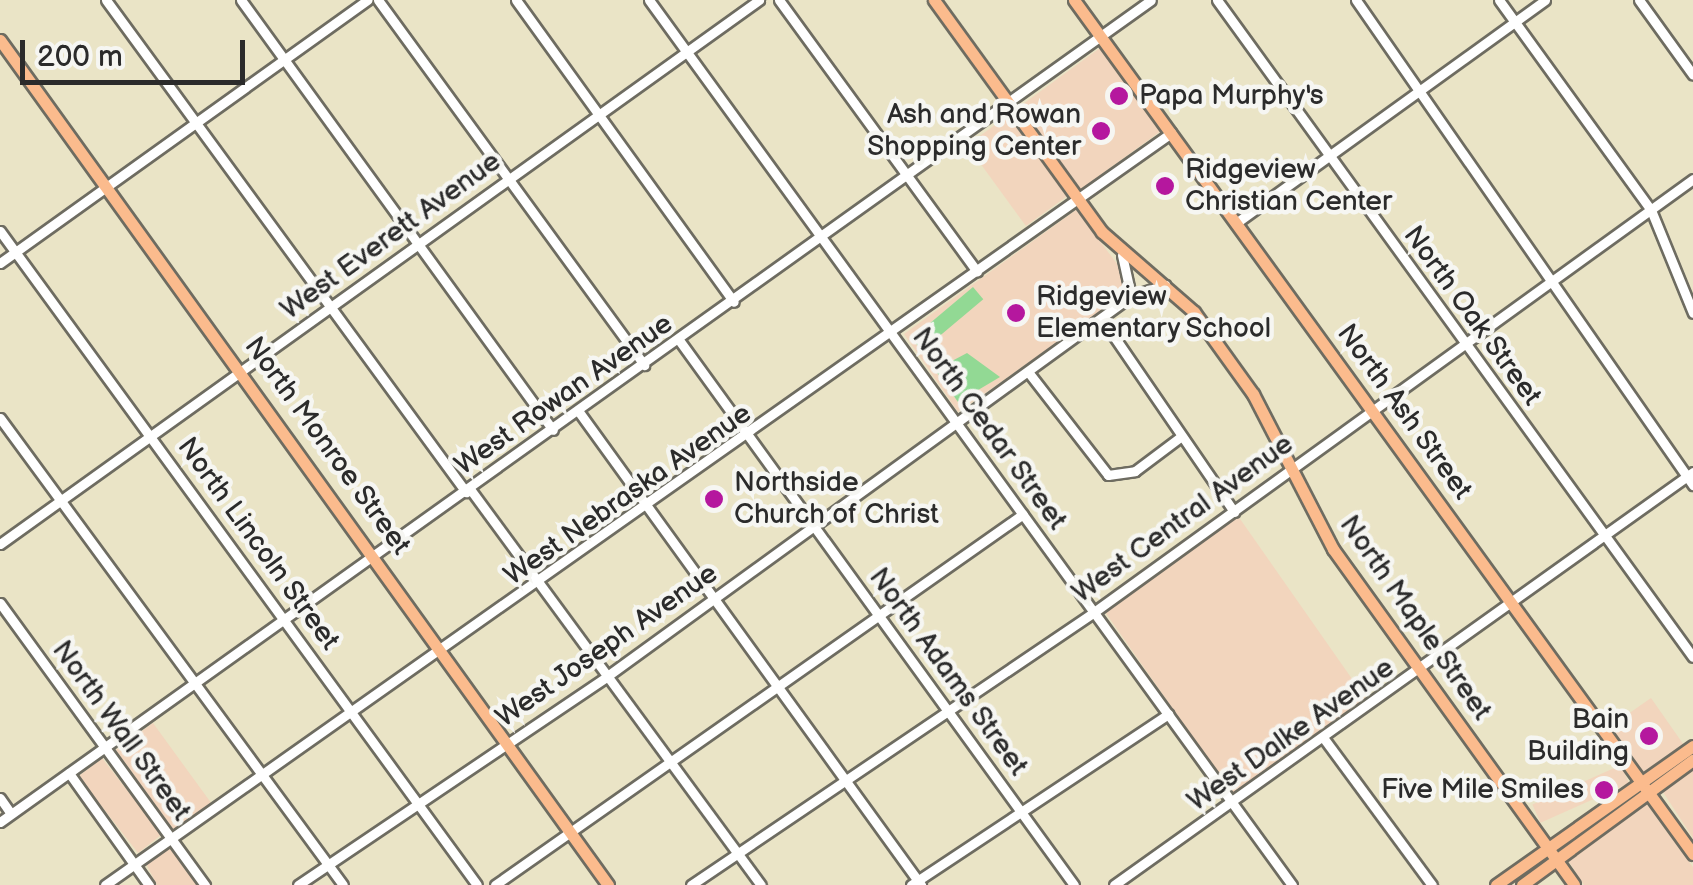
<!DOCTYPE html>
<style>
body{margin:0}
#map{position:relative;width:1693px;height:885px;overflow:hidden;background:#eae4c6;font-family:"Balsamiq Sans",sans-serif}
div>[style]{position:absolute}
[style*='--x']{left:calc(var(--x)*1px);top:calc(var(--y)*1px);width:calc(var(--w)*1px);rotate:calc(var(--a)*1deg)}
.built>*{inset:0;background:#f2d5bd;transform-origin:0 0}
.green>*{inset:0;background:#92d994;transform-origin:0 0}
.roads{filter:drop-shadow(2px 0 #6e6c61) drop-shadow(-2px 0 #6e6c61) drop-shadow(0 2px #6e6c61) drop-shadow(0 -2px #6e6c61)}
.minor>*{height:9px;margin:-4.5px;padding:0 4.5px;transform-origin:4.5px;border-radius:4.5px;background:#fff}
.major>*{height:11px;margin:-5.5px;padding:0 5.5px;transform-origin:5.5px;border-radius:5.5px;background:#fbbb8d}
.dots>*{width:28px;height:28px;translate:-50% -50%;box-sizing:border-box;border:5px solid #f6f6f2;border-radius:50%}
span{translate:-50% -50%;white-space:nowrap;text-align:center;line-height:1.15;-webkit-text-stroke:9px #f6f6f2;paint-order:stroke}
.poi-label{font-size:28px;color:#2b2b2b}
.left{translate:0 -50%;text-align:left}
.right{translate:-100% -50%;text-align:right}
.street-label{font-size:28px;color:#2b2b2b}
.scale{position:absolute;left:20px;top:40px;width:225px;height:45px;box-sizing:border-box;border:5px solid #2b2b2b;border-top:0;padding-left:12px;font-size:30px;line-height:35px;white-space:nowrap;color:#2b2b2b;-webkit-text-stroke:8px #f6f6f2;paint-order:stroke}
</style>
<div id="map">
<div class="built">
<div style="left:1100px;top:48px;width:103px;height:99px;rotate:54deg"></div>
<div style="left:1010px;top:114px;width:100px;height:53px;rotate:54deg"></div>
<div style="clip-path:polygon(1076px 210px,1131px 282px,1129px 292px,958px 412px,904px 334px)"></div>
<div style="left:1238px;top:516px;width:227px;height:164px;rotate:55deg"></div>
<div style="left:1651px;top:698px;width:57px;height:49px;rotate:55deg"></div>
<div style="left:153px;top:723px;width:99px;height:46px;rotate:54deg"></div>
<div style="left:102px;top:758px;width:97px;height:30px;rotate:52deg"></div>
<div style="left:1621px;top:765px;width:20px;height:97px;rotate:66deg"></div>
<div style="clip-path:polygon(1693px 768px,1693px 838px,1663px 792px)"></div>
<div style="clip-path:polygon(1646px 803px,1693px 867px,1693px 885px,1584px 885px,1567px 859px)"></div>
<div style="clip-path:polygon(171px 847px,174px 850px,200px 885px,157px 885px,146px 864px)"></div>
</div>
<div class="green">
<div style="left:973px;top:287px;width:16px;height:80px;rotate:50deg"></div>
<div style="clip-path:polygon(967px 353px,1000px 377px,958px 402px,935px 370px)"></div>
</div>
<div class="roads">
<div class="minor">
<div style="--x:106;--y:0;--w:610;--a:53.81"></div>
<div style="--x:241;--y:0;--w:531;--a:54.04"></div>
<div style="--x:378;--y:0;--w:452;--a:53.9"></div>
<div style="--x:516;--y:0;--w:372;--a:54.2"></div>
<div style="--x:649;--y:0;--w:1094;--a:54"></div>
<div style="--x:779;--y:0;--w:336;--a:53.9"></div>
<div style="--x:1217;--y:0;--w:811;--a:54.08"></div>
<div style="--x:1356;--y:0;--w:591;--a:55.21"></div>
<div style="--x:1499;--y:0;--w:259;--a:54.1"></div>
<div style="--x:1651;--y:210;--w:111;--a:67.8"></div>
<div style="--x:1639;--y:0;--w:92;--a:54.2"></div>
<div style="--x:1236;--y:223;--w:381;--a:-35.8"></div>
<div style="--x:0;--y:231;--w:809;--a:53.89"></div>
<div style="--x:1122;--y:255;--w:42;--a:77.6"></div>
<div style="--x:0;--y:263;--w:452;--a:-35.6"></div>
<div style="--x:1102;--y:319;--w:234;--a:55.6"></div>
<div style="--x:679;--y:340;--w:673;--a:54.07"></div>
<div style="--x:1029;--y:373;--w:129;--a:52.2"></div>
<div style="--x:1108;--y:475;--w:27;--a:-8"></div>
<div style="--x:1135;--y:471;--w:55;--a:-36.9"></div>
<div style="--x:579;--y:412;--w:584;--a:54.13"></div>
<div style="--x:0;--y:418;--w:579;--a:53.7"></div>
<div style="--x:470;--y:489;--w:491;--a:53.7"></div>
<div style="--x:0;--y:544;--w:934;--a:-35.63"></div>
<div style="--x:0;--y:603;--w:349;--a:54"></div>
<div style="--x:1325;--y:740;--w:180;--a:53.6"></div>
<div style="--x:69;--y:773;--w:138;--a:54.5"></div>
<div style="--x:0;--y:798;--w:19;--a:55"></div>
<div style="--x:0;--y:822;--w:1414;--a:-35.53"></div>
<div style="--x:105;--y:885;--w:1305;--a:-35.2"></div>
<div style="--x:298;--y:885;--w:372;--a:-34"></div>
<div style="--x:606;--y:677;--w:649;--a:-35.97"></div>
<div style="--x:1131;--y:296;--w:36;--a:-18"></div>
<div style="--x:495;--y:885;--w:645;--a:-35.09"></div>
<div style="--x:691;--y:885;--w:487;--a:-34.1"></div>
<div style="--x:1094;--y:612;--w:739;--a:-35.86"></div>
<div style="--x:911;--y:885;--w:309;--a:-33.6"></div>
<div style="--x:1114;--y:885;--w:711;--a:-35.5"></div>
</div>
<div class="major">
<div style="--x:934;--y:0;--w:286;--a:54.1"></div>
<div style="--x:1102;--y:232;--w:122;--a:41"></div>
<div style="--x:1194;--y:312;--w:101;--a:54.3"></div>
<div style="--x:1253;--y:394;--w:174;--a:62.7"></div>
<div style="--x:1333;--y:549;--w:413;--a:54.3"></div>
<div style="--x:1074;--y:0;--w:1055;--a:54.06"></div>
<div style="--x:0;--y:40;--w:1041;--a:54.26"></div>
<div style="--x:1496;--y:885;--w:241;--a:-35.2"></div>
<div style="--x:1522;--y:885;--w:212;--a:-36.2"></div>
</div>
</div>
<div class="dots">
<div style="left:1119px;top:96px;background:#b5179e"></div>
<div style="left:1101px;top:131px;background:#b5179e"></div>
<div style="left:1165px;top:186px;background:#b5179e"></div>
<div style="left:1016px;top:313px;background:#b5179e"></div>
<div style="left:714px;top:499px;background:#b5179e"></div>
<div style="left:1649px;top:736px;background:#b5179e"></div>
<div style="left:1604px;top:790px;background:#b5179e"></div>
</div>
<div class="poi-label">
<span class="left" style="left:1139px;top:96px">Papa Murphy's</span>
<span class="right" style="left:1081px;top:131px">Ash and Rowan<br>Shopping Center</span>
<span class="left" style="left:1185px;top:186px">Ridgeview<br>Christian Center</span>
<span class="left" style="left:1036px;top:313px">Ridgeview<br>Elementary School</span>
<span class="left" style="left:734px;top:499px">Northside<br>Church of Christ</span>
<span class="right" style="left:1629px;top:736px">Bain<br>Building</span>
<span class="right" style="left:1584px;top:790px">Five Mile Smiles</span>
</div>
<div class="street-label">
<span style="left:391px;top:236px;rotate:-36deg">West Everett Avenue</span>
<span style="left:1472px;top:316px;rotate:54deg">North Oak Street</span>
<span style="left:564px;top:395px;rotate:-35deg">West Rowan Avenue</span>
<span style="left:1404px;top:412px;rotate:54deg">North Ash Street</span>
<span style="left:989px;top:429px;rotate:54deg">North Cedar Street</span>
<span style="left:327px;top:446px;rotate:54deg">North Monroe Street</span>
<span style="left:628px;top:495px;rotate:-35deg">West Nebraska Avenue</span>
<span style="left:1183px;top:519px;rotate:-36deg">West Central Avenue</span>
<span style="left:258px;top:544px;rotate:54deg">North Lincoln Street</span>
<span style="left:1415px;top:618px;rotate:55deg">North Maple Street</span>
<span style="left:607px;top:646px;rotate:-35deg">West Joseph Avenue</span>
<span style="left:948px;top:672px;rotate:54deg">North Adams Street</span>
<span style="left:121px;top:731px;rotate:54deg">North Wall Street</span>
<span style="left:1291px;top:735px;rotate:-35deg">West Dalke Avenue</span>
</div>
<div class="scale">200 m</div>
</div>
